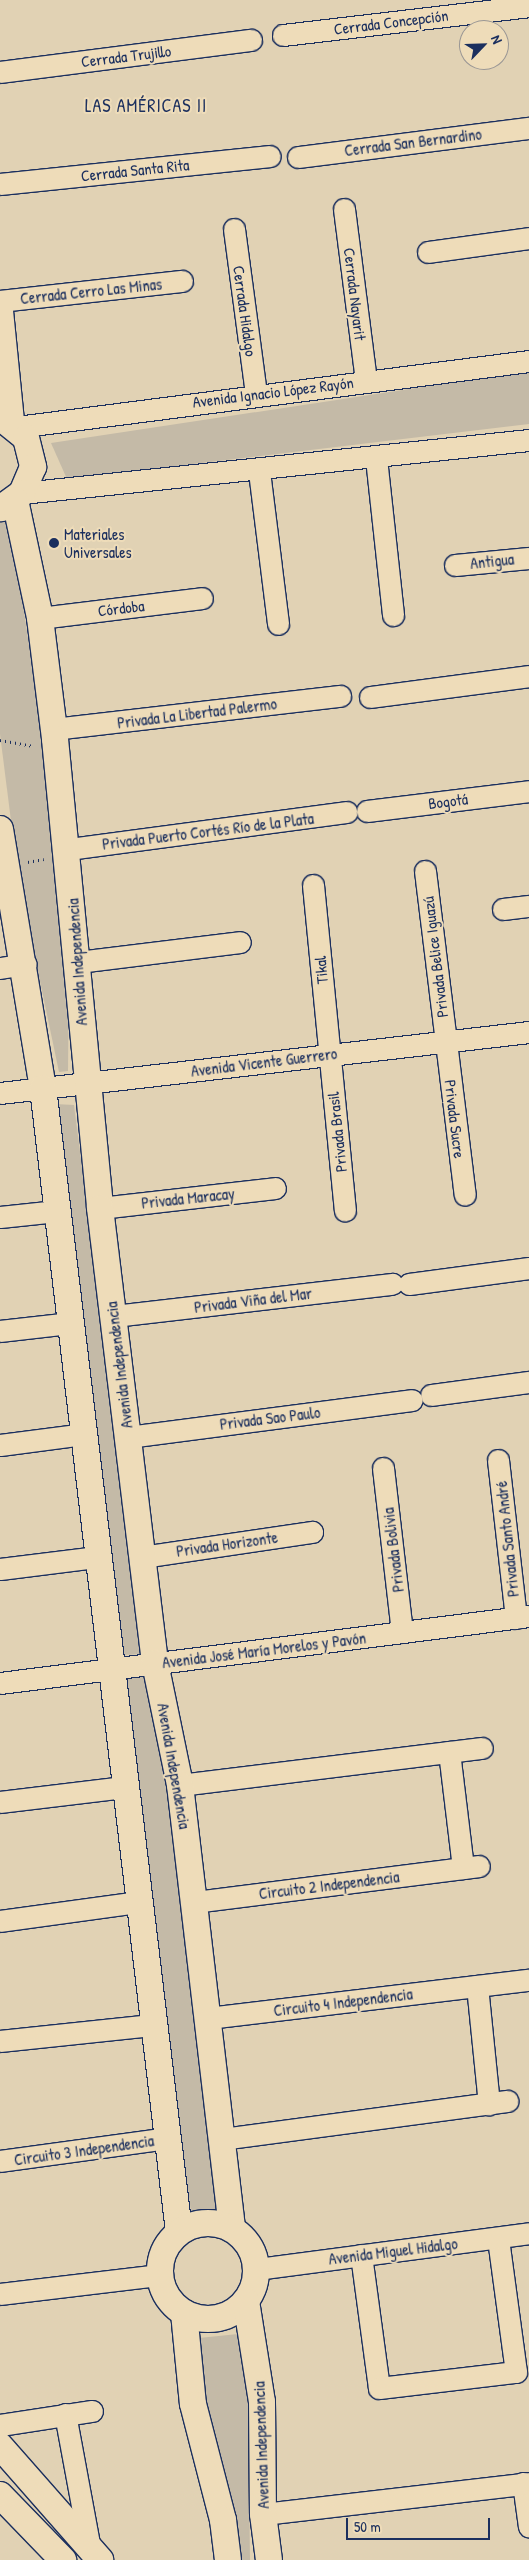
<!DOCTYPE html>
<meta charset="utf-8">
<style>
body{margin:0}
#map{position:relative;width:529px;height:2560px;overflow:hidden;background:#e1d2b4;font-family:"Patrick Hand",sans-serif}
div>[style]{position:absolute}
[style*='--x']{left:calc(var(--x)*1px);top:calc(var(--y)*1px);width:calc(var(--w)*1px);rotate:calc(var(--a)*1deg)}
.green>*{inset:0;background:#c4baa7}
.path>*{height:3px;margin-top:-1.5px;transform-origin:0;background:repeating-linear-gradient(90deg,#1b2f5e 0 1px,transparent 0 5px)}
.roads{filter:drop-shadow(1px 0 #1b2f5e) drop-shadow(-1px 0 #1b2f5e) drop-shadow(0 1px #1b2f5e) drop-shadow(0 -1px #1b2f5e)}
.minor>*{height:21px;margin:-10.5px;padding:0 10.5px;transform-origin:10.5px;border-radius:10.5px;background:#eedcb9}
.major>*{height:26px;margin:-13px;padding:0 13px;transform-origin:13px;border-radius:13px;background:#eedcb9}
.major>.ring{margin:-13px;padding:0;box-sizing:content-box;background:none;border:26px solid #eedcb9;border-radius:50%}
.dots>*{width:14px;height:14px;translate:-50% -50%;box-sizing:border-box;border:2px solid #eedcb9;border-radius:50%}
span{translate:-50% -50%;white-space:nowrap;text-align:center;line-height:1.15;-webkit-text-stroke:4px #eedcb9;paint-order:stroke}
.street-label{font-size:16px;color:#1b2f5e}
.poi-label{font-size:16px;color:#1b2f5e}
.left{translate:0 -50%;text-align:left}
.neighbourhood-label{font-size:18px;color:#1b2f5e;letter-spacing:1px}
.north{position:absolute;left:459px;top:20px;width:50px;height:50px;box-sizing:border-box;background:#eedcb9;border:1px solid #9a9795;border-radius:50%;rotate:66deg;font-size:14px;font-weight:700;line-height:20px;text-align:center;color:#1b2f5e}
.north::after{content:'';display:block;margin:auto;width:18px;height:22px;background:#1b2f5e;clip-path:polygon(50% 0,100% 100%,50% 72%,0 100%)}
.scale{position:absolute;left:346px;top:2518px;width:144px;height:22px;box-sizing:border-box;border:2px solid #1b2f5e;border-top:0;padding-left:6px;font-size:15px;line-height:18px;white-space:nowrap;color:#1b2f5e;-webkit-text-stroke:4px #eedcb9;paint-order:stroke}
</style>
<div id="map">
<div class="green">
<div style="clip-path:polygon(529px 371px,529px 424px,67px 479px,51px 443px)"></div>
<div style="clip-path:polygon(0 522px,11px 522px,58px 845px,69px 964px,68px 1071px,59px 1072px,18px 876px,0 734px)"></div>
<div style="clip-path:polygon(55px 1104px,74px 1105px,145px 1654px,121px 1655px)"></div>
<div style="clip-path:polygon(147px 1675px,169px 1785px,221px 2211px,191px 2213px,123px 1676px)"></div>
<div style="clip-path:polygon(238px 2334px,248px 2403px,250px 2560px,239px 2560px,228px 2485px,206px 2409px,199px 2338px)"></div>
</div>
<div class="path">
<div style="--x:0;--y:740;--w:34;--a:10"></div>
<div style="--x:28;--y:862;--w:16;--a:-11"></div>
</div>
<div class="roads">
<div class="minor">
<div style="--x:283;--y:35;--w:248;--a:-6.7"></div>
<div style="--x:0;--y:72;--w:253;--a:-7.3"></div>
<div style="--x:298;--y:157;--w:233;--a:-7.2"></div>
<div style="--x:0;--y:184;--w:271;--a:-5.9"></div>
<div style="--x:344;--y:209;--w:172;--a:82.7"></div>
<div style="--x:234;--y:229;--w:166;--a:82.4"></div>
<div style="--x:428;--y:252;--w:102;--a:-7.9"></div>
<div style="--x:0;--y:301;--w:183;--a:-6.3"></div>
<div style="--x:17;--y:427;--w:516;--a:-7.35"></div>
<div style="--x:376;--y:458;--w:158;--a:83.8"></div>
<div style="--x:259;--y:471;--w:154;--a:82.9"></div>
<div style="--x:22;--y:493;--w:510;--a:-5.97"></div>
<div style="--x:455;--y:565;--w:74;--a:-5.4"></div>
<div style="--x:40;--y:618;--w:163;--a:-7"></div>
<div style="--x:370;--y:697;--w:160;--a:-7.5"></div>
<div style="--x:53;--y:729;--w:289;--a:-6.6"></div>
<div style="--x:367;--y:811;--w:163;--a:-7"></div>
<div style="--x:69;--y:849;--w:280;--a:-7.6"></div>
<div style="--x:425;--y:871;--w:326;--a:83"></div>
<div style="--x:313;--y:885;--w:327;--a:84.4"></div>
<div style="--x:503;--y:909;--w:26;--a:-7"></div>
<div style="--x:78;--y:962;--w:163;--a:-7"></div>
<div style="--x:0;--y:968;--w:26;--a:-9"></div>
<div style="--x:0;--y:1093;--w:533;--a:-6.58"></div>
<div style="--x:100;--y:1208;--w:176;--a:-6.5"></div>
<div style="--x:0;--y:1217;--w:57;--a:-6"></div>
<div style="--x:409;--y:1284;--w:121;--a:-7.6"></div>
<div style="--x:114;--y:1316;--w:280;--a:-6.6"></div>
<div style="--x:0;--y:1331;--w:70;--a:-6.5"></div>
<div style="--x:431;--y:1395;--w:99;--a:-7.6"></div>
<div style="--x:128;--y:1437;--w:286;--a:-7.4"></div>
<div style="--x:0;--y:1445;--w:84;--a:-7.5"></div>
<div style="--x:498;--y:1460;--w:159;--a:83.5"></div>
<div style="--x:383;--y:1468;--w:165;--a:83.4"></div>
<div style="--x:142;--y:1557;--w:172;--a:-8.4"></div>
<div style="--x:0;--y:1569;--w:98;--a:-7.1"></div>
<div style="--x:0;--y:1683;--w:533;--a:-7.22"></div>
<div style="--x:449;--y:1752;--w:117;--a:83.1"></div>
<div style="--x:180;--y:1785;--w:304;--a:-7"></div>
<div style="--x:0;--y:1802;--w:125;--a:-6.9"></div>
<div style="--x:194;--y:1902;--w:287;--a:-7.2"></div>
<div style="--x:0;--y:1921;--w:139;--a:-7.8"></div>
<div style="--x:477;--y:1986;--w:119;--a:84.2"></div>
<div style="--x:208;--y:2018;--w:323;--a:-6.8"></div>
<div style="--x:0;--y:2041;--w:154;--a:-6"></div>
<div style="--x:222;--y:2139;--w:288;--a:-7.6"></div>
<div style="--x:0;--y:2161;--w:169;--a:-7.8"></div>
<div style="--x:361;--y:2255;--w:134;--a:82.3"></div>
<div style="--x:379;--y:2388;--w:138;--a:-6.7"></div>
<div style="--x:516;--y:2372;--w:135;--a:-97.7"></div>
<div style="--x:257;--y:2269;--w:274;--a:-7.5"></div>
<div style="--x:0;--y:2294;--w:161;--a:-6.8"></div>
<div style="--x:65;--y:2414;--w:132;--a:79.5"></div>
<div style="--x:0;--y:2425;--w:93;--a:-8.7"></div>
<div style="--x:523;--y:2483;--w:44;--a:82.2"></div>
<div style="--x:263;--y:2514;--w:268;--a:-6.6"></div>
</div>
<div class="major">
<div style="--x:0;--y:311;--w:112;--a:84.3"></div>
<div style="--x:0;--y:417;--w:33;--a:39"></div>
<div style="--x:26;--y:438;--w:30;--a:76"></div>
<div style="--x:33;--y:467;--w:28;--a:113"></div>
<div style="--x:22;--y:493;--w:26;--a:144"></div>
<div style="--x:15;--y:500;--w:121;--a:78"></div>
<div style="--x:40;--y:618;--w:122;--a:82.9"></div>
<div style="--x:55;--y:739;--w:471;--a:84.5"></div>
<div style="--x:100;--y:1208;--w:458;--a:83.1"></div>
<div style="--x:155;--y:1663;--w:125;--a:78.4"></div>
<div style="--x:180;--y:1785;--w:446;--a:83.3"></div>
<div style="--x:0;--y:829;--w:263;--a:80.6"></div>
<div style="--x:43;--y:1088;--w:1152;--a:83.22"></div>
<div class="ring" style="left:160px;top:2223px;width:70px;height:70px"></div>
<div style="--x:246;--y:2301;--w:102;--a:81"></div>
<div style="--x:262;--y:2402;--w:112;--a:89.5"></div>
<div style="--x:263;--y:2514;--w:46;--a:82.6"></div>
<div style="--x:184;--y:2313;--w:91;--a:84.4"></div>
<div style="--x:193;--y:2404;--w:120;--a:75.5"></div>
<div style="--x:223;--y:2520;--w:40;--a:82.9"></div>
<div style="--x:0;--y:2446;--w:152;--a:48.7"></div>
<div style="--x:0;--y:2495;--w:91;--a:45.9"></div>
</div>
</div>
<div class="dots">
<div style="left:54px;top:543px;background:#1b2f5e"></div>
</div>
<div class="street-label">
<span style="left:391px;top:22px;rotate:-7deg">Cerrada Concepción</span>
<span style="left:126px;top:56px;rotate:-7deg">Cerrada Trujillo</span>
<span style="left:413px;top:142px;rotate:-7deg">Cerrada San Bernardino</span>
<span style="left:135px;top:170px;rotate:-6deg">Cerrada Santa Rita</span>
<span style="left:91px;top:291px;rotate:-6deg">Cerrada Cerro Las Minas</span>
<span style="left:355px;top:294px;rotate:83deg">Cerrada Nayarit</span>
<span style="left:245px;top:311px;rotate:82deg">Cerrada Hidalgo</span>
<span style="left:273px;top:392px;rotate:-7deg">Avenida Ignacio López Rayón</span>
<span style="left:492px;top:561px;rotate:-6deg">Antigua</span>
<span style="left:121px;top:608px;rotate:-7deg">Córdoba</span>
<span style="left:197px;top:713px;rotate:-7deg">Privada La Libertad Palermo</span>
<span style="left:448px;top:801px;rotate:-7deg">Bogotá</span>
<span style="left:208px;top:831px;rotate:-7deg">Privada Puerto Cortés Río de la Plata</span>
<span style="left:435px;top:957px;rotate:-97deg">Privada Belice Iguazú</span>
<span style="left:77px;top:962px;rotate:-94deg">Avenida Independencia</span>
<span style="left:321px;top:970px;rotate:-95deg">Tikal</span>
<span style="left:264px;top:1062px;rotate:-7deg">Avenida Vicente Guerrero</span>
<span style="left:455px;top:1119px;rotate:83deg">Privada Sucre</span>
<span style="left:337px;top:1132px;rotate:-96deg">Privada Brasil</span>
<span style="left:188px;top:1198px;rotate:-6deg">Privada Maracay</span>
<span style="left:253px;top:1300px;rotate:-7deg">Privada Viña del Mar</span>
<span style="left:119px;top:1365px;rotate:-97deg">Avenida Independencia</span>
<span style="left:270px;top:1418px;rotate:-7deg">Privada Sao Paulo</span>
<span style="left:507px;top:1539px;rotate:-96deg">Privada Santo André</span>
<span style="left:227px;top:1544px;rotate:-8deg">Privada Horizonte</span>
<span style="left:393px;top:1550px;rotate:-97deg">Privada Bolivia</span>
<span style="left:264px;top:1650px;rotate:-7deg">Avenida José María Morelos y Pavón</span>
<span style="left:174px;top:1766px;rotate:80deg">Avenida Independencia</span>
<span style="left:329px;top:1885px;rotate:-7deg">Circuito 2 Independencia</span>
<span style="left:343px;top:2002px;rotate:-7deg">Circuito 4 Independencia</span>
<span style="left:84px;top:2150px;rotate:-8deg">Circuito 3 Independencia</span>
<span style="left:393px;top:2251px;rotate:-7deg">Avenida Miguel Hidalgo</span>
<span style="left:261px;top:2445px;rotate:-92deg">Avenida Independencia</span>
</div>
<div class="poi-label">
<span class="left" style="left:64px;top:543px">Materiales<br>Universales</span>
</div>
<div class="neighbourhood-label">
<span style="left:146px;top:106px">LAS AMÉRICAS II</span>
</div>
<div class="north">N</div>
<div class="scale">50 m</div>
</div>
